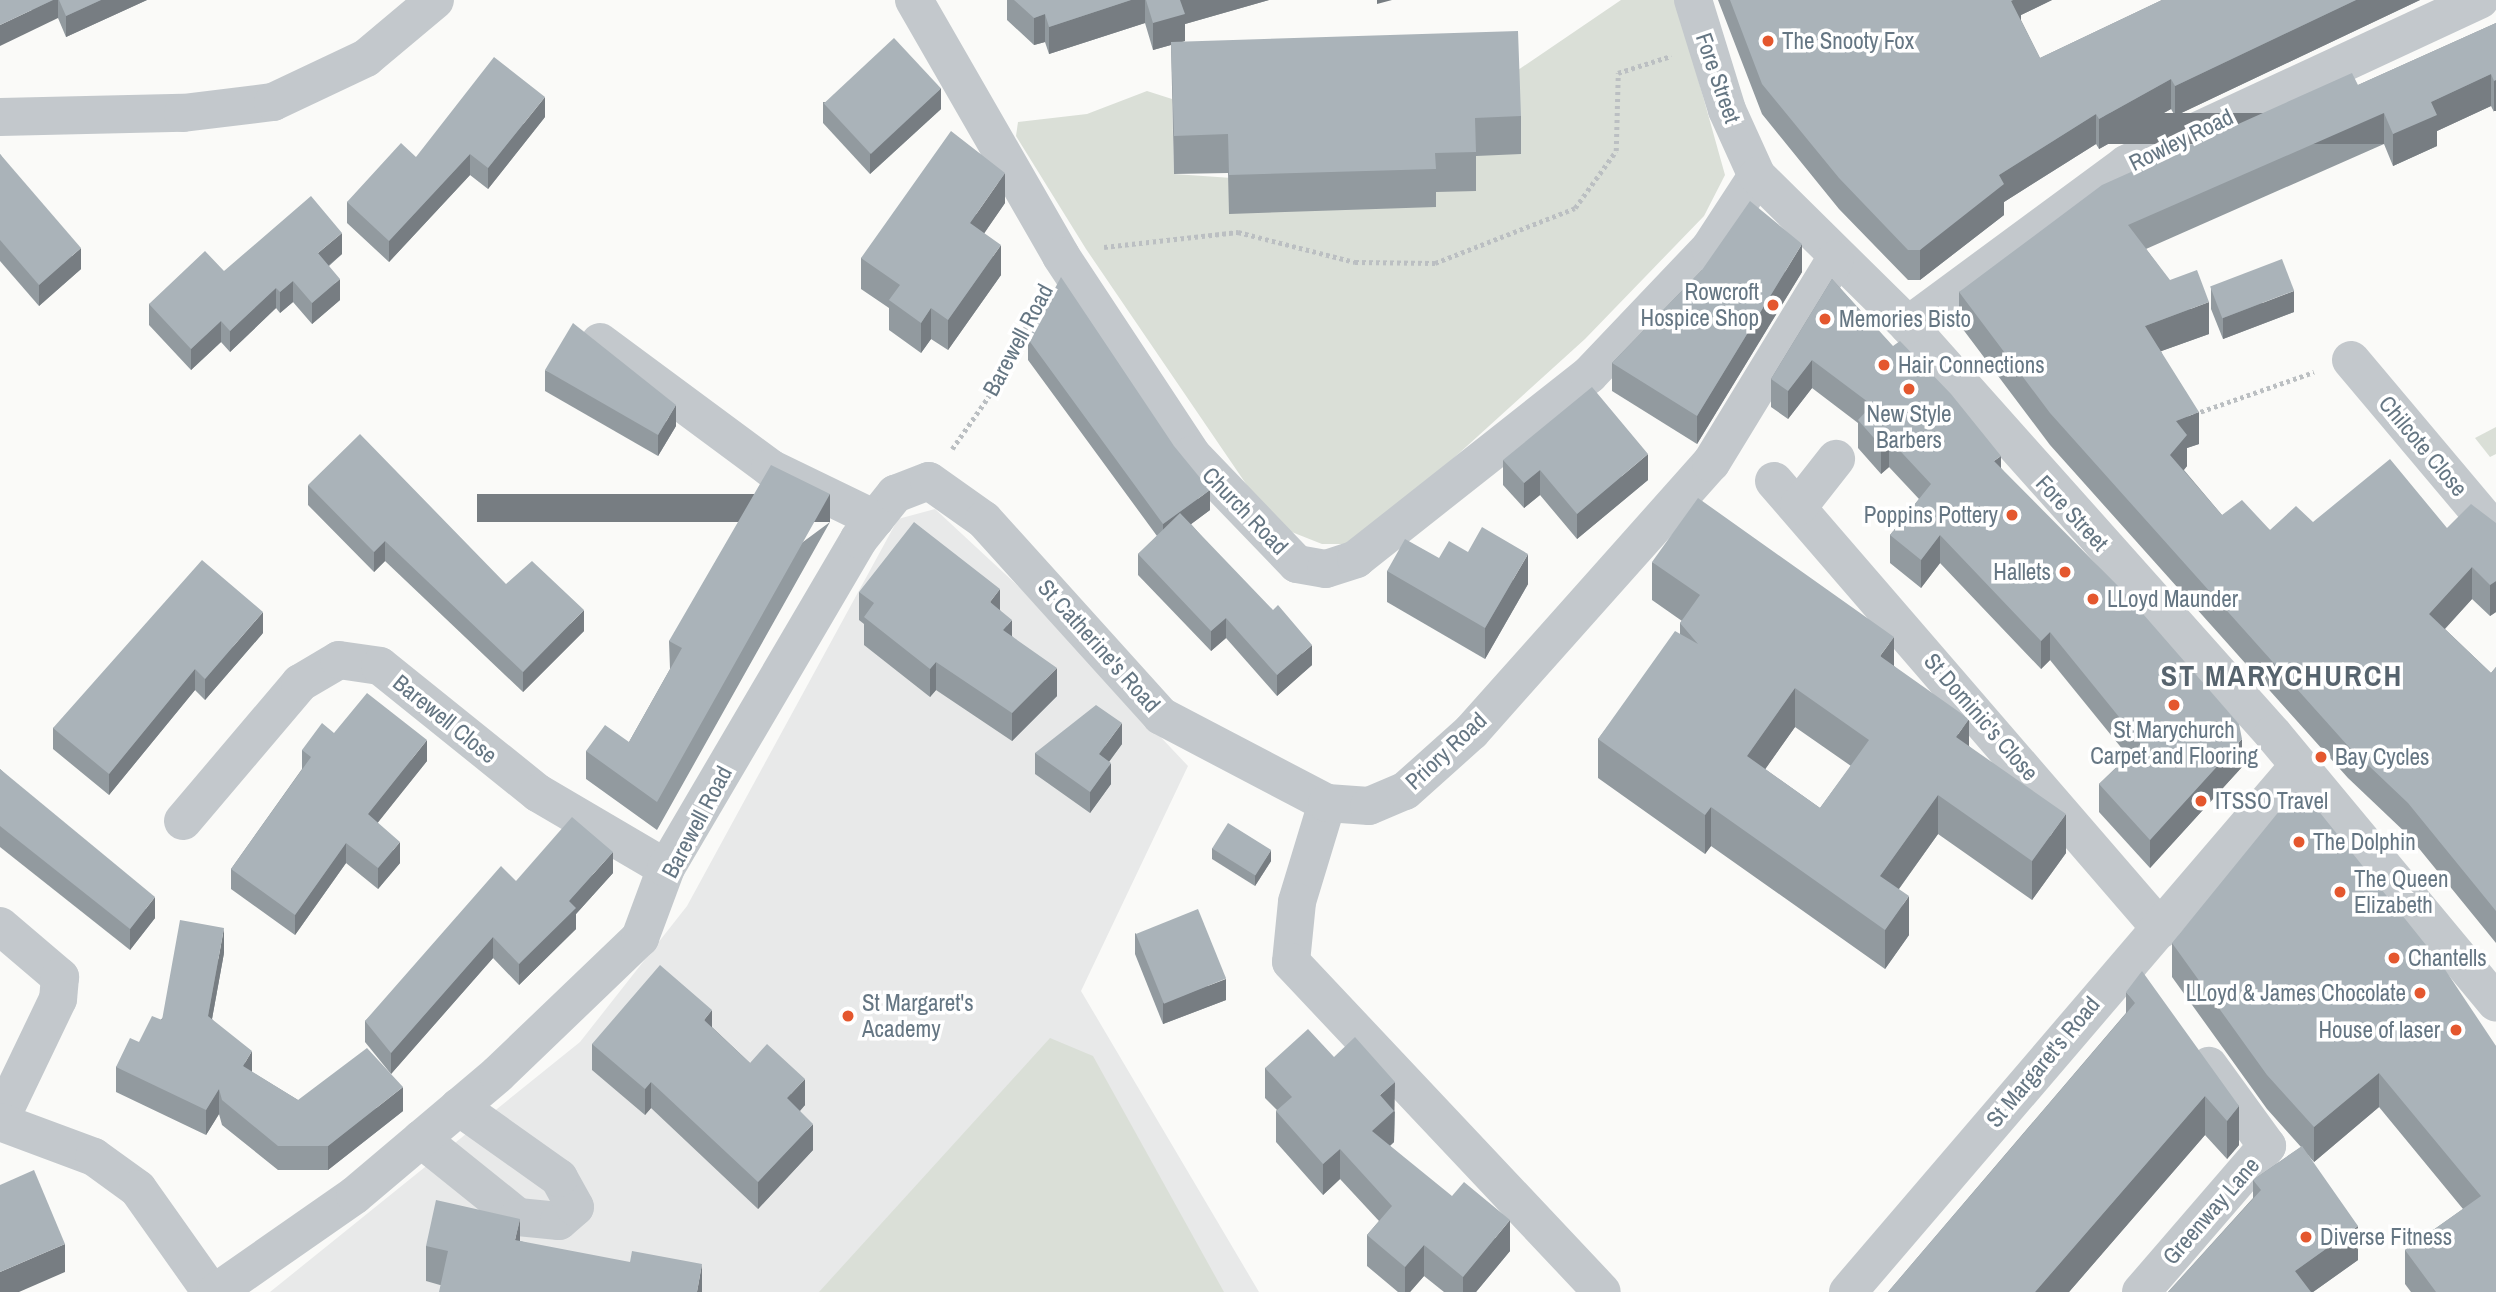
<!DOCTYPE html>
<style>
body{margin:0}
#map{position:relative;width:2496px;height:1292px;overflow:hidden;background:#fafaf8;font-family:"Archivo Narrow",sans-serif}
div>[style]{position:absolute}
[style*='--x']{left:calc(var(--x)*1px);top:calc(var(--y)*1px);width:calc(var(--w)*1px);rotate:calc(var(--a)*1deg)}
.built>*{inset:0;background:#e8e9e9}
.green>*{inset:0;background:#dadfd7}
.path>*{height:4.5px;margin-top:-2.25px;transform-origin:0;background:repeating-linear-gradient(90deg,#bbbfc2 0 3.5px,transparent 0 7px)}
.minor>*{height:38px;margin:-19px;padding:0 19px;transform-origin:19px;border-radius:19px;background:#c3c8cc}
.wall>*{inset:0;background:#929a9f}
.shaded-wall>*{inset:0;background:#777d82;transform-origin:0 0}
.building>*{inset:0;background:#aab3b9;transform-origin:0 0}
.dots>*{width:19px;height:19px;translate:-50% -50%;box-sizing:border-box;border:4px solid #fff;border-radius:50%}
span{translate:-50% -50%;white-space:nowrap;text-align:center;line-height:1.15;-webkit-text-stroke:7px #fff;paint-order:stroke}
.poi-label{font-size:23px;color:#657683}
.left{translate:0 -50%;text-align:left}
.right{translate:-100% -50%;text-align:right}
.street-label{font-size:23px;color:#657683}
.district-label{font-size:30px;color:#57646e;font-weight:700;letter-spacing:2px}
</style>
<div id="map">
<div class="built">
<div style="clip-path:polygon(935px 509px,1018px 586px,1188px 766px,1081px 991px,1259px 1292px,270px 1292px,580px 1042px,687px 906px,898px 519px)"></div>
</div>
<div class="green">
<div style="clip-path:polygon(1621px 0,1676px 0,1725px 175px,1704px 216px,1585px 339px,1359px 544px,1322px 544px,1274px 525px,1086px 249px,1016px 136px,1018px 122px,1087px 114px,1147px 91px,1172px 99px,1174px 174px,1435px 192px,1475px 156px,1518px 70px)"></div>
<div style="clip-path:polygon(2496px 427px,2496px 454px,2490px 457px,2475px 438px)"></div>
<div style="clip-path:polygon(1050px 1038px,1093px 1056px,1224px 1292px,819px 1292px)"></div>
</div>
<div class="path">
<div style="--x:1104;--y:247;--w:135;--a:-6.4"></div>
<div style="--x:1238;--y:232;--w:121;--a:14.4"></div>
<div style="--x:1355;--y:262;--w:80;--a:0.7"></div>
<div style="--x:1435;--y:263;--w:150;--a:-21.4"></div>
<div style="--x:1575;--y:208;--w:70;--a:-54.3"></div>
<div style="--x:1616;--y:151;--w:78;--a:-88.5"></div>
<div style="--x:1618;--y:73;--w:56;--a:-17.8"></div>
<div style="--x:2194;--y:414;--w:127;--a:-19.3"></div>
<div style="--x:952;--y:449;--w:77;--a:-55.1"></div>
<div style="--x:996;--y:386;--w:100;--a:-63.2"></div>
</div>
<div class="minor">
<div style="--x:914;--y:0;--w:295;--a:60.1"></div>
<div style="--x:1061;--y:256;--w:238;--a:56.6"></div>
<div style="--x:1192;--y:455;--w:151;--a:46.1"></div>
<div style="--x:1297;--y:564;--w:29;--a:10"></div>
<div style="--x:1326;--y:569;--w:32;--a:-18"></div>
<div style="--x:1356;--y:559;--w:297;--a:-38.3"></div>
<div style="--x:1589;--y:375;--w:175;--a:-46.4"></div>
<div style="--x:1710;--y:248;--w:86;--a:-56.9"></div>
<div style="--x:1693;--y:0;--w:115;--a:72.8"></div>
<div style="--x:1727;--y:110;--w:72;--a:65.6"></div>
<div style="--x:1757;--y:176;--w:212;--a:44.6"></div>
<div style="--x:1908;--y:325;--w:548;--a:48.25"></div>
<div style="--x:2273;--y:734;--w:349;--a:50.3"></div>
<div style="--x:0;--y:117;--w:183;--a:-1.3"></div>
<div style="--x:183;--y:113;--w:91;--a:-7"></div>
<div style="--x:273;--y:102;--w:103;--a:-25.3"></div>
<div style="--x:366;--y:58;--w:90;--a:-40"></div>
<div style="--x:1908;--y:325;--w:271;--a:-36.4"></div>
<div style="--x:2126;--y:164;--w:390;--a:-24.9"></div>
<div style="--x:600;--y:342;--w:212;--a:36.5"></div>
<div style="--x:770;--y:468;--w:117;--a:25.9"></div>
<div style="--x:2351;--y:360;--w:225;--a:49.9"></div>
<div style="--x:1774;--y:481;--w:592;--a:49.18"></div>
<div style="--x:1799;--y:506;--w:60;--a:-51.8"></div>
<div style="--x:1327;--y:803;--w:103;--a:106.9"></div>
<div style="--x:1297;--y:902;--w:60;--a:95.7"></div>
<div style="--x:1291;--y:962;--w:453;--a:46.7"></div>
<div style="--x:183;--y:821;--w:181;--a:-49.7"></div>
<div style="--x:300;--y:683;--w:45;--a:-30.5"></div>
<div style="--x:339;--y:660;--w:41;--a:8.3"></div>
<div style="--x:380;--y:666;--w:203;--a:38.8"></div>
<div style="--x:538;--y:793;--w:148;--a:30.4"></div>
<div style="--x:0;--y:926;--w:79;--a:40.4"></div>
<div style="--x:60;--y:977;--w:22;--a:95"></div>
<div style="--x:58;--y:999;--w:134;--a:115.6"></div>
<div style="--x:0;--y:1122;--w:100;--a:20.4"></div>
<div style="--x:94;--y:1157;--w:54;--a:36"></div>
<div style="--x:138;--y:1189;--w:126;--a:54.7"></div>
<div style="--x:421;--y:1139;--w:124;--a:38.8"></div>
<div style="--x:518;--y:1217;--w:41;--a:5.6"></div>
<div style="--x:559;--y:1221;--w:21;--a:-41"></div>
<div style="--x:575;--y:1207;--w:33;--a:-119"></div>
<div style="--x:559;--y:1178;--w:123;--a:-144.6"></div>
<div style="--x:216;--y:1292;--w:169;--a:-34.9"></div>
<div style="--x:355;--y:1195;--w:187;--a:-40.2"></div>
<div style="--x:498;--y:1074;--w:197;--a:-43.8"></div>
<div style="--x:640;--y:938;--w:75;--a:-69.6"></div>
<div style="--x:666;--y:868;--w:381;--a:-59.6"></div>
<div style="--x:859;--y:539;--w:58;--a:-51.3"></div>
<div style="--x:895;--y:494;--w:36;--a:-21"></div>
<div style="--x:929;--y:481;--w:67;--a:35.3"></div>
<div style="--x:984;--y:520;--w:264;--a:47.9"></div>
<div style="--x:1161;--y:716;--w:187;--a:27.7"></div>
<div style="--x:1327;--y:803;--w:42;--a:4.1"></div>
<div style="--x:1369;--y:806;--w:39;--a:-23"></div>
<div style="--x:1405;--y:791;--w:89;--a:-41.8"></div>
<div style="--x:1471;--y:732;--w:361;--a:-48.3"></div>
<div style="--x:1711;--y:463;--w:238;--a:-58.6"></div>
<div style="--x:1848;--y:1292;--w:689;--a:-49.42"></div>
<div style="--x:2141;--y:1292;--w:193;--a:-49.2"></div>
<div style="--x:2267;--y:1146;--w:99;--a:-125.9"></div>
</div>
<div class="wall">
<div style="clip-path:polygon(0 0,147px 0,66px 37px,58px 18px)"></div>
<div style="clip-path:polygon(1007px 0,1269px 0,1185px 24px,1185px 41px,1182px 42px,1521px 116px,1521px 154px,1476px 156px,1476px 191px,1436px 192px,1436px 207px,1229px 214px,1228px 173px,1174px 174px,1171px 45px,1153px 50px,1145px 23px,1049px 54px,1045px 42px,1034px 45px,1007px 20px)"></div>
<div style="clip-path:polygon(1718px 0,2052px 0,2021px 15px,2021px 20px,2040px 58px,2162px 0,2420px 0,2175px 116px,2171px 109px,2099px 149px,2096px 144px,2004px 202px,2004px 215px,1920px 280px,1908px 280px,1839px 209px,1762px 114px)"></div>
<div style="clip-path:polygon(2496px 23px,2494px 112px,2491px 106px,2437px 131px,2437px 146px,2393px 166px,2384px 144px,2146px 249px,2209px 334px,2161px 351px,2199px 444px,2187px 448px,2187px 466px,2184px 470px,2222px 515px,2270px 530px,2313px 522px,2447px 528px,2496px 523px,2496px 612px,2490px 616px,2472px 599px,2445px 629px,2491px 673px,2496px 667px,2496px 943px,2408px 835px,2348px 778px,2050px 445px,1959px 324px,1959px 292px,2358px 85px)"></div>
<div style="clip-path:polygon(823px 102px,941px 109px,870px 174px,823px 123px)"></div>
<div style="clip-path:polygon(545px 117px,488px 189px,470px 175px,389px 262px,347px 223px,347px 202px,416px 157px)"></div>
<div style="clip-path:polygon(0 154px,81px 269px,39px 306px,0 261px)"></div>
<div style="clip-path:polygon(1005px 203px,984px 233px,1001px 275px,948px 350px,931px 339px,921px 353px,889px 330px,889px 308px,861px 289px,861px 258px)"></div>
<div style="clip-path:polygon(342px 254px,329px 266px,340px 300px,312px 324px,293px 302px,280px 313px,276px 308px,230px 352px,221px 342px,191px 370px,149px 325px,149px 304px,224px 271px)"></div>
<div style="clip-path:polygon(1702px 270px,1802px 272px,1697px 444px,1612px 391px,1612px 363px)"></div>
<div style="clip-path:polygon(1832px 279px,2001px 468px,2242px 767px,2150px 868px,2099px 812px,2099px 784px,2128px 756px,2050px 660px,2041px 669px,1940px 563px,1921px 588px,1890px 563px,1890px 535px,1919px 499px,1889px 467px,1881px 474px,1858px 448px,1858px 423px,1812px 388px,1788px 419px,1771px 407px,1771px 379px)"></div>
<div style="clip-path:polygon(2211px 288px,2294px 312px,2223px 339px,2211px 309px)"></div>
<div style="clip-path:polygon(1028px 339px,1210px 510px,1191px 524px,1312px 665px,1277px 696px,1226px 638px,1211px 651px,1138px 575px,1138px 554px,1157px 536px,1028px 360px)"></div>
<div style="clip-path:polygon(545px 370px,676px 426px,658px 456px,545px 391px)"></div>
<div style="clip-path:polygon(1503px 460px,1648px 480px,1577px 539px,1540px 495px,1524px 508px,1503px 485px)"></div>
<div style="clip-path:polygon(308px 485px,584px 631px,523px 692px,385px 561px,374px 572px,308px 505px)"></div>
<div style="clip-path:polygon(830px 522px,657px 830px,586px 779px,586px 751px,629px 742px,670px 669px,669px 641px)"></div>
<div style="clip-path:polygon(1439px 558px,1528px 584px,1485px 659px,1387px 602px,1387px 571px)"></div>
<div style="clip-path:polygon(evenodd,1652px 562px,1894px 666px,1969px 746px,2066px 853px,2032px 900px,1938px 834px,1899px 889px,1909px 935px,1885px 969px,1711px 846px,1705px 854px,1598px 778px,1598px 739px,1680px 634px,1680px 623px,1682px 621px,1652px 600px,1652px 562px,1795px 727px,1851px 766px,1820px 808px,1765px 769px,1795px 727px)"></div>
<div style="clip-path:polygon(859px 592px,1000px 610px,1012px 636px,1057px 696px,1012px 741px,936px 690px,930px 697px,864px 645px,864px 624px,859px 620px)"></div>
<div style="clip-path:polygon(263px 633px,205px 700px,195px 690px,109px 795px,53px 749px,53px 728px)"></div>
<div style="clip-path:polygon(1122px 744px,1109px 762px,1111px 784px,1090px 813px,1035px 774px,1035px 753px)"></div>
<div style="clip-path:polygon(302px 750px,427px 761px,377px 823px,400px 863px,378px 889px,346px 863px,295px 935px,231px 889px,231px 869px,302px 769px)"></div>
<div style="clip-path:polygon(0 769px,155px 918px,130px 950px,0 847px)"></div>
<div style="clip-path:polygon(1212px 848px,1271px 861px,1255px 886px,1212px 859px)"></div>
<div style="clip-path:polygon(613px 873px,576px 914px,576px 929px,519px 985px,493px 958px,391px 1074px,365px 1042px,365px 1021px,516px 881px)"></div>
<div style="clip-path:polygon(1135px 933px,1226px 1000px,1163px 1024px,1135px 954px)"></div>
<div style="clip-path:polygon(2172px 943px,2496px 1046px,2496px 1292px,2411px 1292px,2405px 1284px,2405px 1250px,2463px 1209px,2379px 1107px,2314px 1162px,2307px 1154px,2358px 1260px,2313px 1292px,2168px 1292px,2253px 1198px,2253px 1180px,2301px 1147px,2267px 1109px,2172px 977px)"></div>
<div style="clip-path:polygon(224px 953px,212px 1019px,252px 1072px,298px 1100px,403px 1111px,328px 1170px,278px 1170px,222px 1125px,219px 1114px,206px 1135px,116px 1092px,116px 1067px)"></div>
<div style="clip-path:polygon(2126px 992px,2239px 1106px,2239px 1145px,2227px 1159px,2205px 1135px,2069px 1292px,1888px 1292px,2126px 1013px)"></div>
<div style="clip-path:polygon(712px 1027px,750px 1063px,805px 1105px,800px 1111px,813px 1150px,758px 1209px,651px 1108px,645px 1115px,592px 1070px,592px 1044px)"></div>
<div style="clip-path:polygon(1334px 1057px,1395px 1112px,1394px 1142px,1390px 1146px,1510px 1251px,1476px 1292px,1444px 1292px,1424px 1276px,1410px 1292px,1398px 1292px,1367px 1266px,1367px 1235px,1379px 1221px,1340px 1179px,1323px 1195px,1276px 1142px,1276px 1111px,1277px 1110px,1265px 1098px,1265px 1068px)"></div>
<div style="clip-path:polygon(520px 1241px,702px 1292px,440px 1285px,426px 1281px,426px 1246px)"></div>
</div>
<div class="shaded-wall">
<div style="clip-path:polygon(53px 0,58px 0,58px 18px,0 46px,0 25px)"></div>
<div style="clip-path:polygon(101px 0,147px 0,66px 37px,66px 16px)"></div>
<div style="clip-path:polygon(1131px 0,1145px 0,1145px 23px,1049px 54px,1049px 27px)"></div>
<div style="clip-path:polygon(1179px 0,1269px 0,1185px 24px,1185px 41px,1153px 50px,1153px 23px)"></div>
<div style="clip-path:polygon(1377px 0,1392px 0,1377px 4px)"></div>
<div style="clip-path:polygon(2013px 0,2052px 0,2021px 15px,2021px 26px,2011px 1px)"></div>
<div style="clip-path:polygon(2356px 0,2420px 0,2175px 116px,2175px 86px)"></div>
<div style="clip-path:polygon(1045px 14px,1045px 42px,1034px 45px,1034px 18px)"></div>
<div style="clip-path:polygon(2491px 74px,2491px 106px,2437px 131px,2437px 146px,2393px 166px,2393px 134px,2431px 102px)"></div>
<div style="clip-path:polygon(2171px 79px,2171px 109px,2099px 149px,2099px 119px)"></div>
<div style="left:2496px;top:80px;width:31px;height:2px;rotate:90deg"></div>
<div style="clip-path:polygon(941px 88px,941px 109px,870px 174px,870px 153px)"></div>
<div style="clip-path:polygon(545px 97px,545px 117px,488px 189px,488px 168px)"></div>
<div style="left:2384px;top:113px;width:31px;height:279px;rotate:90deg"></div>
<div style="clip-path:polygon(2096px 114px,2096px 144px,2004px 202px,2004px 215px,1920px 280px,1920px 250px,1999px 175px)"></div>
<div style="clip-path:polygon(470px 154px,470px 175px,389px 262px,389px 241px)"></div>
<div style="clip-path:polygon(1005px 173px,1005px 203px,970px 254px,970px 223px)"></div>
<div style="clip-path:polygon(342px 233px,342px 254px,318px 274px,318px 253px)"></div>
<div style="clip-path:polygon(1802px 244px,1802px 272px,1697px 444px,1697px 416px)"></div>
<div style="clip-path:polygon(1001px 245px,1001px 275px,948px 350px,948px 320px)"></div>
<div style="clip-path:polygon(81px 248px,81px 269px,39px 306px,39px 285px)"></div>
<div style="clip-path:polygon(340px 279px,340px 300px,312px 324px,312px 303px)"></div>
<div style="clip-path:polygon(293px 281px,293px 302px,280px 313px,280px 292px)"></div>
<div style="clip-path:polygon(276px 288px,276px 308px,230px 352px,230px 331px)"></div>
<div style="clip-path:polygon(2294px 291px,2294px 312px,2223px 339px,2223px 318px)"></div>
<div style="clip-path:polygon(2209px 302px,2209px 334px,2145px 357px,2145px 326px)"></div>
<div style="clip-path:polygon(931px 308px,931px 339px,921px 353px,921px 323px)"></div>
<div style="clip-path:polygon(221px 321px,221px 342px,191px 370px,191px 349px)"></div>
<div style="clip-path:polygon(1812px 360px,1812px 388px,1788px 419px,1788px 391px)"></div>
<div style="clip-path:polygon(676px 405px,676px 426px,658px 456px,658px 435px)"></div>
<div style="clip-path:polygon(2199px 412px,2199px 444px,2187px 448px,2187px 466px,2170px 486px,2170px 455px,2176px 421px)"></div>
<div style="clip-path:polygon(1889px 439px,1889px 467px,1881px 474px,1881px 446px)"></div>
<div style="clip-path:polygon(1648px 454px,1648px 480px,1577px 539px,1577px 514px)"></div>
<div style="clip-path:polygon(2001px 456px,2001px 484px,1994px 461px)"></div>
<div style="clip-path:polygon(1540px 470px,1540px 495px,1524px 508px,1524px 483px)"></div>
<div style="clip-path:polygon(1210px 490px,1210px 510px,1163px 545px,1163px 524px)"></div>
<div style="left:830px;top:494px;width:28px;height:353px;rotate:90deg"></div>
<div style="clip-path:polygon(1940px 535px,1940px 563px,1921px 588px,1921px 560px)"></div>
<div style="clip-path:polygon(385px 541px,385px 561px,374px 572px,374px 552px)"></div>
<div style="clip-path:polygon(1528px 554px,1528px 584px,1485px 659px,1485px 628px)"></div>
<div style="clip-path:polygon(2472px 567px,2472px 599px,2429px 646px,2429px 614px)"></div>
<div style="clip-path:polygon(2496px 581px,2496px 612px,2490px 616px,2490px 585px)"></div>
<div style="clip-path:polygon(1000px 589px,1000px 616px,990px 602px)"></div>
<div style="clip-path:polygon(584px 610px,584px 631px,523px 692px,523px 672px)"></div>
<div style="clip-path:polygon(263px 612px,263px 633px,205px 700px,205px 679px)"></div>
<div style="clip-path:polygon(1226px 618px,1226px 638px,1211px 651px,1211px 631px)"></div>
<div style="clip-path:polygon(1012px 620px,1012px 647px,1003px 630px)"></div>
<div style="clip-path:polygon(2050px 632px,2050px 660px,2041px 669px,2041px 641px)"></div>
<div style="clip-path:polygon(1894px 637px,1894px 676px,1880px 656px)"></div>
<div style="clip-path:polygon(1312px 645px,1312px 665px,1277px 696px,1277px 675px)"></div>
<div style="clip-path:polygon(936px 662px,936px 690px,930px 697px,930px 669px)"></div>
<div style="clip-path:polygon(1057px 668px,1057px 696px,1012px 741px,1012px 713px)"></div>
<div style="clip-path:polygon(195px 669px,195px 690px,109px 795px,109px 774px)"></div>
<div style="clip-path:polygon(1795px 688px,1795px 727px,1747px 795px,1747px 756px)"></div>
<div style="clip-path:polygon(1969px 719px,1969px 757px,1956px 737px)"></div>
<div style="clip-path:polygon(1122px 723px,1122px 744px,1099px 775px,1099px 754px)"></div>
<div style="clip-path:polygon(2242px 739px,2242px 767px,2150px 868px,2150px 840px)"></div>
<div style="clip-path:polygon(427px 740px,427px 761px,368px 835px,368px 814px)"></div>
<div style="clip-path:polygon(1111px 763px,1111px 784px,1090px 813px,1090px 792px)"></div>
<div style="clip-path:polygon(1938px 795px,1938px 834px,1880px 915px,1880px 876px)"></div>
<div style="clip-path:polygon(1711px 807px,1711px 846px,1705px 854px,1705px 815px)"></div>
<div style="clip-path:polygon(2066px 814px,2066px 853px,2032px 900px,2032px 861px)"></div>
<div style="clip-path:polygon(400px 842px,400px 863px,378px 889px,378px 868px)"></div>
<div style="clip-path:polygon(346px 843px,346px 863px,295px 935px,295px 915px)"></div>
<div style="clip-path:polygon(1271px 850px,1271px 861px,1255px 886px,1255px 875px)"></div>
<div style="clip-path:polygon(613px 852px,613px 873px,576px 914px,576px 929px,519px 985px,519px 964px,569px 901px)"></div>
<div style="clip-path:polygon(1909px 896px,1909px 935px,1885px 969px,1885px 930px)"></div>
<div style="clip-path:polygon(155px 897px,155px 918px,130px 950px,130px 929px)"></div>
<div style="clip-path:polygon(224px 928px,224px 953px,208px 1041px,208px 1016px)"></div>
<div style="clip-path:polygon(493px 937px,493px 958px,391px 1074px,391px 1053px)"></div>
<div style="clip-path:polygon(1226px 979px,1226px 1000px,1163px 1024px,1163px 1003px)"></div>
<div style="clip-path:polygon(712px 1010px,712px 1037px,704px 1020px)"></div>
<div style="clip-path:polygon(252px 1051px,252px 1076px,243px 1066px)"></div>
<div style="clip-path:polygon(2379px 1073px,2379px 1107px,2314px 1162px,2314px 1127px)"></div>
<div style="clip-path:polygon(805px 1079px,805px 1105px,787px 1125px,787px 1098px)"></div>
<div style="clip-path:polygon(651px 1082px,651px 1108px,645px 1115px,645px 1089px)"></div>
<div style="clip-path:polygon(1395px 1082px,1394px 1142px,1372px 1161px,1372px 1131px,1380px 1095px)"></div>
<div style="clip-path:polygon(403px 1087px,403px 1111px,328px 1170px,328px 1146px)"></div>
<div style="clip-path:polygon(219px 1089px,219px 1114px,206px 1135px,206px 1110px)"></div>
<div style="clip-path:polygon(2205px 1096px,2205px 1135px,2069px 1292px,2035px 1292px)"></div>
<div style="clip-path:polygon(2239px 1106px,2239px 1145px,2227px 1159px,2227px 1121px)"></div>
<div style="clip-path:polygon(813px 1124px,813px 1150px,758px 1209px,758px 1182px)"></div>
<div style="clip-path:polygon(1340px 1149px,1340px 1179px,1323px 1195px,1323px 1164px)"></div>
<div style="clip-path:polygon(520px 1219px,520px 1254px,515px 1240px)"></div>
<div style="clip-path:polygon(1510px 1220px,1510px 1251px,1476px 1292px,1463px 1292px,1463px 1277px)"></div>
<div style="clip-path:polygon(2358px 1226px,2358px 1260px,2313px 1292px,2295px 1292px,2295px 1271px)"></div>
<div style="clip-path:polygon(65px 1244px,65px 1272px,19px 1292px,0 1292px,0 1272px)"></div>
<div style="clip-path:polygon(1424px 1245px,1424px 1276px,1410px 1292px,1405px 1292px,1405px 1267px)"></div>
<div style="clip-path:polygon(702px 1264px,702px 1292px,697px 1292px)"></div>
</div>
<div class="building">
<div style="clip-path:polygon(0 0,53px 0,0 25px)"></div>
<div style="clip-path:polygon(59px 0,101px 0,66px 16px)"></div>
<div style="clip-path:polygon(1014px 0,1131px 0,1049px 27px,1045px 14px,1034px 18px)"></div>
<div style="clip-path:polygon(1146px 0,1180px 0,1185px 14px,1153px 23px)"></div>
<div style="clip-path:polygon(1730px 0,2013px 0,2011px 1px,2040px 58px,2162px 0,2356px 0,2175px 86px,2171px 79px,2099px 119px,2096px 114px,1999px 175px,2004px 184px,1920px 250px,1908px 250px,1839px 178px,1762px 84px)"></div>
<div style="clip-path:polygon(2496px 23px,2496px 80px,2494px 81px,2491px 74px,2431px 102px,2437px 115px,2393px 134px,2384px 113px,2128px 225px,2170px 280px,2197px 270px,2209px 302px,2145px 326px,2199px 412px,2176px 421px,2187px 435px,2170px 455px,2222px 515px,2242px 500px,2270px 530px,2296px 506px,2313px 522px,2390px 459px,2447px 528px,2471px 504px,2496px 523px,2496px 581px,2490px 585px,2472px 567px,2429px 614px,2491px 673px,2496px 667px,2496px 911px,2408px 803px,2348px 746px,2050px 413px,1959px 292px,2102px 185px,2352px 73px,2358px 85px)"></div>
<div style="clip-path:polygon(1518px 31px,1521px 116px,1475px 118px,1476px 152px,1435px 153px,1436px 169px,1229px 175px,1228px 134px,1174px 136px,1171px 42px)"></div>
<div style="left:894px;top:38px;width:69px;height:96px;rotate:47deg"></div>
<div style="clip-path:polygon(494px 57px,545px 97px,488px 168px,470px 154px,389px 241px,347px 202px,401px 143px,416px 157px)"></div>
<div style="clip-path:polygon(951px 131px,1005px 173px,970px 223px,1001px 245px,948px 320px,931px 308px,921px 323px,889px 300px,900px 285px,861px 258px)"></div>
<div style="clip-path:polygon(0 154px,81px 248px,39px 285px,0 240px)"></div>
<div style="clip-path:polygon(311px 196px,342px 233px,318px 253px,340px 279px,312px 303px,293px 281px,280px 292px,276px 288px,230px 331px,221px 321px,191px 349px,149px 304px,205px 251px,224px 271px)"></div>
<div style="clip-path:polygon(1750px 201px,1802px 244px,1697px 416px,1612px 363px,1702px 270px)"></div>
<div style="left:2282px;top:259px;width:34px;height:77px;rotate:69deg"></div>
<div style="clip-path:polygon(1061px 277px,1174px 446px,1210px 490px,1163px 524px,1028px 339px)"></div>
<div style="clip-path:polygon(1832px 279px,1893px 346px,1900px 341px,1951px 394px,2001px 456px,1994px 461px,2123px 591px,2239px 724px,2242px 739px,2150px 840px,2099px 784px,2141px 744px,2050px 632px,2041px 641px,1940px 535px,1921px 560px,1890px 535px,1931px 484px,1889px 439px,1881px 446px,1858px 420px,1872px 405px,1812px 360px,1788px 391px,1771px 379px)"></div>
<div style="clip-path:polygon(573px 323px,676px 405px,658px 435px,545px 370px)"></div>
<div style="clip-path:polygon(1592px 387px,1648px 454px,1577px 514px,1540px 470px,1524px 483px,1503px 460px)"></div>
<div style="clip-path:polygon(360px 434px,506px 584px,532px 561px,584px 610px,523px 672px,385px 541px,374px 552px,308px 485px)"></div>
<div style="clip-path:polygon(771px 465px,830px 494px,657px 802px,586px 751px,605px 725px,629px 742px,682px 648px,669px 641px)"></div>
<div style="clip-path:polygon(evenodd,1698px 498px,1894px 637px,1880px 656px,1969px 719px,1956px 737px,2066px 814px,2032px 861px,1938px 795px,1880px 876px,1909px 896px,1885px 930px,1711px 807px,1705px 815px,1598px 739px,1675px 631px,1698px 644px,1680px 623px,1700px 595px,1652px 562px,1698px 498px,1795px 688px,1869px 740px,1820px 808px,1747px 756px,1795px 688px)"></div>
<div style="clip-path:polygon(1180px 513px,1273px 610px,1278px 605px,1312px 645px,1277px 675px,1226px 618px,1211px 631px,1138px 554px)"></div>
<div style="clip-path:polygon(914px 522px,1000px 589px,990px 602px,1012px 620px,1003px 630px,1057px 668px,1012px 713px,936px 662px,930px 669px,864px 617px,874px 603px,859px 592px)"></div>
<div style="clip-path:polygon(1482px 527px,1528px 554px,1485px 628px,1387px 571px,1405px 539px,1439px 558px,1449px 541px,1468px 552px)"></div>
<div style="clip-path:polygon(202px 560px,263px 612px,205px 679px,195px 669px,109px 774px,53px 728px)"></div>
<div style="clip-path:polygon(367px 693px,427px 740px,368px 814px,400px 842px,378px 868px,346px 843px,295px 915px,231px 869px,311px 757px,302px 750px,322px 723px,334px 733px)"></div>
<div style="clip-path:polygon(1096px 705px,1122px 723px,1099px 754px,1111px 763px,1090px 792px,1035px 753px)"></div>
<div style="clip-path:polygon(0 769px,155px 897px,130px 929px,0 826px)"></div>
<div style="clip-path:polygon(2289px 799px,2309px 799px,2442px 965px,2496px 1046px,2496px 1292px,2436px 1292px,2405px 1250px,2481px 1196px,2379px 1073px,2314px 1127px,2267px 1075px,2172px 943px)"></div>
<div style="clip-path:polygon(572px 817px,613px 852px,569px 901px,576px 908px,519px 964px,493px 937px,391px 1053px,365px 1021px,501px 866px,516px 881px)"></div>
<div style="left:1228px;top:823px;width:51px;height:30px;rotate:32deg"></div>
<div style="left:1198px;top:909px;width:75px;height:67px;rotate:68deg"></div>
<div style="clip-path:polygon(180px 920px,224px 928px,208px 1016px,252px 1051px,243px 1066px,298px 1100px,367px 1048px,403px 1087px,328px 1146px,278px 1146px,222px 1100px,219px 1089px,206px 1110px,116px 1067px,130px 1038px,139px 1042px,152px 1016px,162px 1020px)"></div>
<div style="clip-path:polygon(660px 965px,712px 1010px,704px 1020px,750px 1063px,767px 1044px,805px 1079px,787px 1098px,813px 1124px,758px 1182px,651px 1082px,645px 1089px,592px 1044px)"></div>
<div style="clip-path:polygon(2142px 971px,2239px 1106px,2227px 1121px,2205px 1096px,2035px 1292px,1888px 1292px,2135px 1003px,2126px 992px)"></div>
<div style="clip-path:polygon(1308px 1029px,1334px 1057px,1355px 1037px,1395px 1082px,1380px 1095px,1394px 1111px,1372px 1131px,1452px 1196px,1464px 1182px,1510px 1220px,1463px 1277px,1424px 1245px,1405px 1267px,1367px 1235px,1392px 1206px,1340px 1149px,1323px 1164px,1276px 1111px,1292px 1097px,1265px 1068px)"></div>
<div style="clip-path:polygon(2302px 1146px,2358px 1226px,2295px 1271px,2311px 1292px,2168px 1292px,2261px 1190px,2253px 1180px)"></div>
<div style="clip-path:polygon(34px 1170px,65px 1244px,0 1272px,0 1185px)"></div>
<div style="clip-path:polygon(436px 1200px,520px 1219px,515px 1240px,630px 1262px,632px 1251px,702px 1264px,697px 1292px,439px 1292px,448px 1251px,426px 1246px)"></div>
</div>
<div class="dots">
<div style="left:1768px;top:41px;background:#e4572e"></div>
<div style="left:1773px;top:305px;background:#e4572e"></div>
<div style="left:1825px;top:319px;background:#e4572e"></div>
<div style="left:1884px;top:365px;background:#e4572e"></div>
<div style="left:1909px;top:389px;background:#e4572e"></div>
<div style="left:2012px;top:515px;background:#e4572e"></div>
<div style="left:2065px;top:572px;background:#e4572e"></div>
<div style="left:2093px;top:599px;background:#e4572e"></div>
<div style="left:2174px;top:705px;background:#e4572e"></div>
<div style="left:2321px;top:757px;background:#e4572e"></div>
<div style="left:2201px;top:801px;background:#e4572e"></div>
<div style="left:2299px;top:842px;background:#e4572e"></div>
<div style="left:2340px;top:892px;background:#e4572e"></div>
<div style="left:2394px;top:958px;background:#e4572e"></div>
<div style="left:2420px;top:993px;background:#e4572e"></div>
<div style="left:848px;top:1016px;background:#e4572e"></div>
<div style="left:2456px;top:1030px;background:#e4572e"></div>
<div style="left:2306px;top:1237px;background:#e4572e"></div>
</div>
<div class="poi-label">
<span class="left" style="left:1782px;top:41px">The Snooty Fox</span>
<span class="right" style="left:1759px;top:305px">Rowcroft<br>Hospice Shop</span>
<span class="left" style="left:1839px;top:319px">Memories Bisto</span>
<span class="left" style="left:1898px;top:365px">Hair Connections</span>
<span style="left:1909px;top:427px">New Style<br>Barbers</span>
<span class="right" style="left:1998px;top:515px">Poppins Pottery</span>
<span class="right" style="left:2051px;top:572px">Hallets</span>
<span class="left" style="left:2107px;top:599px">LLoyd Maunder</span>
<span style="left:2174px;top:743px">St Marychurch<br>Carpet and Flooring</span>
<span class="left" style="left:2335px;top:757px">Bay Cycles</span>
<span class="left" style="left:2215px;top:801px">ITSSO Travel</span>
<span class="left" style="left:2313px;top:842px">The Dolphin</span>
<span class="left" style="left:2354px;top:892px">The Queen<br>Elizabeth</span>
<span class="left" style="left:2408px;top:958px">Chantells</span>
<span class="right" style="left:2406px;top:993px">LLoyd &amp; James Chocolate</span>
<span class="left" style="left:862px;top:1016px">St Margaret's<br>Academy</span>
<span class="right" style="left:2440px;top:1030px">House of laser</span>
<span class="left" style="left:2320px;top:1237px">Diverse Fitness</span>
</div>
<div class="street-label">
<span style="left:1718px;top:78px;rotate:71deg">Fore Street</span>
<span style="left:2181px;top:140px;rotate:-26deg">Rowley Road</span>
<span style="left:1018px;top:340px;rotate:-62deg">Barewell Road</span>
<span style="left:2423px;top:446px;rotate:50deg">Chilcote Close</span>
<span style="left:1245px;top:511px;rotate:46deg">Church Road</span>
<span style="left:2072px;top:513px;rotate:47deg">Fore Street</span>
<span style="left:1099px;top:646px;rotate:48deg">St Catherine's Road</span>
<span style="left:1981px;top:717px;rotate:49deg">St Dominic's Close</span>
<span style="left:445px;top:719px;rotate:39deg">Barewell Close</span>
<span style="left:1446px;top:751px;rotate:-43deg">Priory Road</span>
<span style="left:697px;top:822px;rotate:-62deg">Barewell Road</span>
<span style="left:2043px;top:1062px;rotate:-50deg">St Margaret's Road</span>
<span style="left:2211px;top:1211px;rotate:-49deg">Greenway Lane</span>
</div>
<div class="district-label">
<span style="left:2282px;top:675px">ST MARYCHURCH</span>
</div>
</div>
